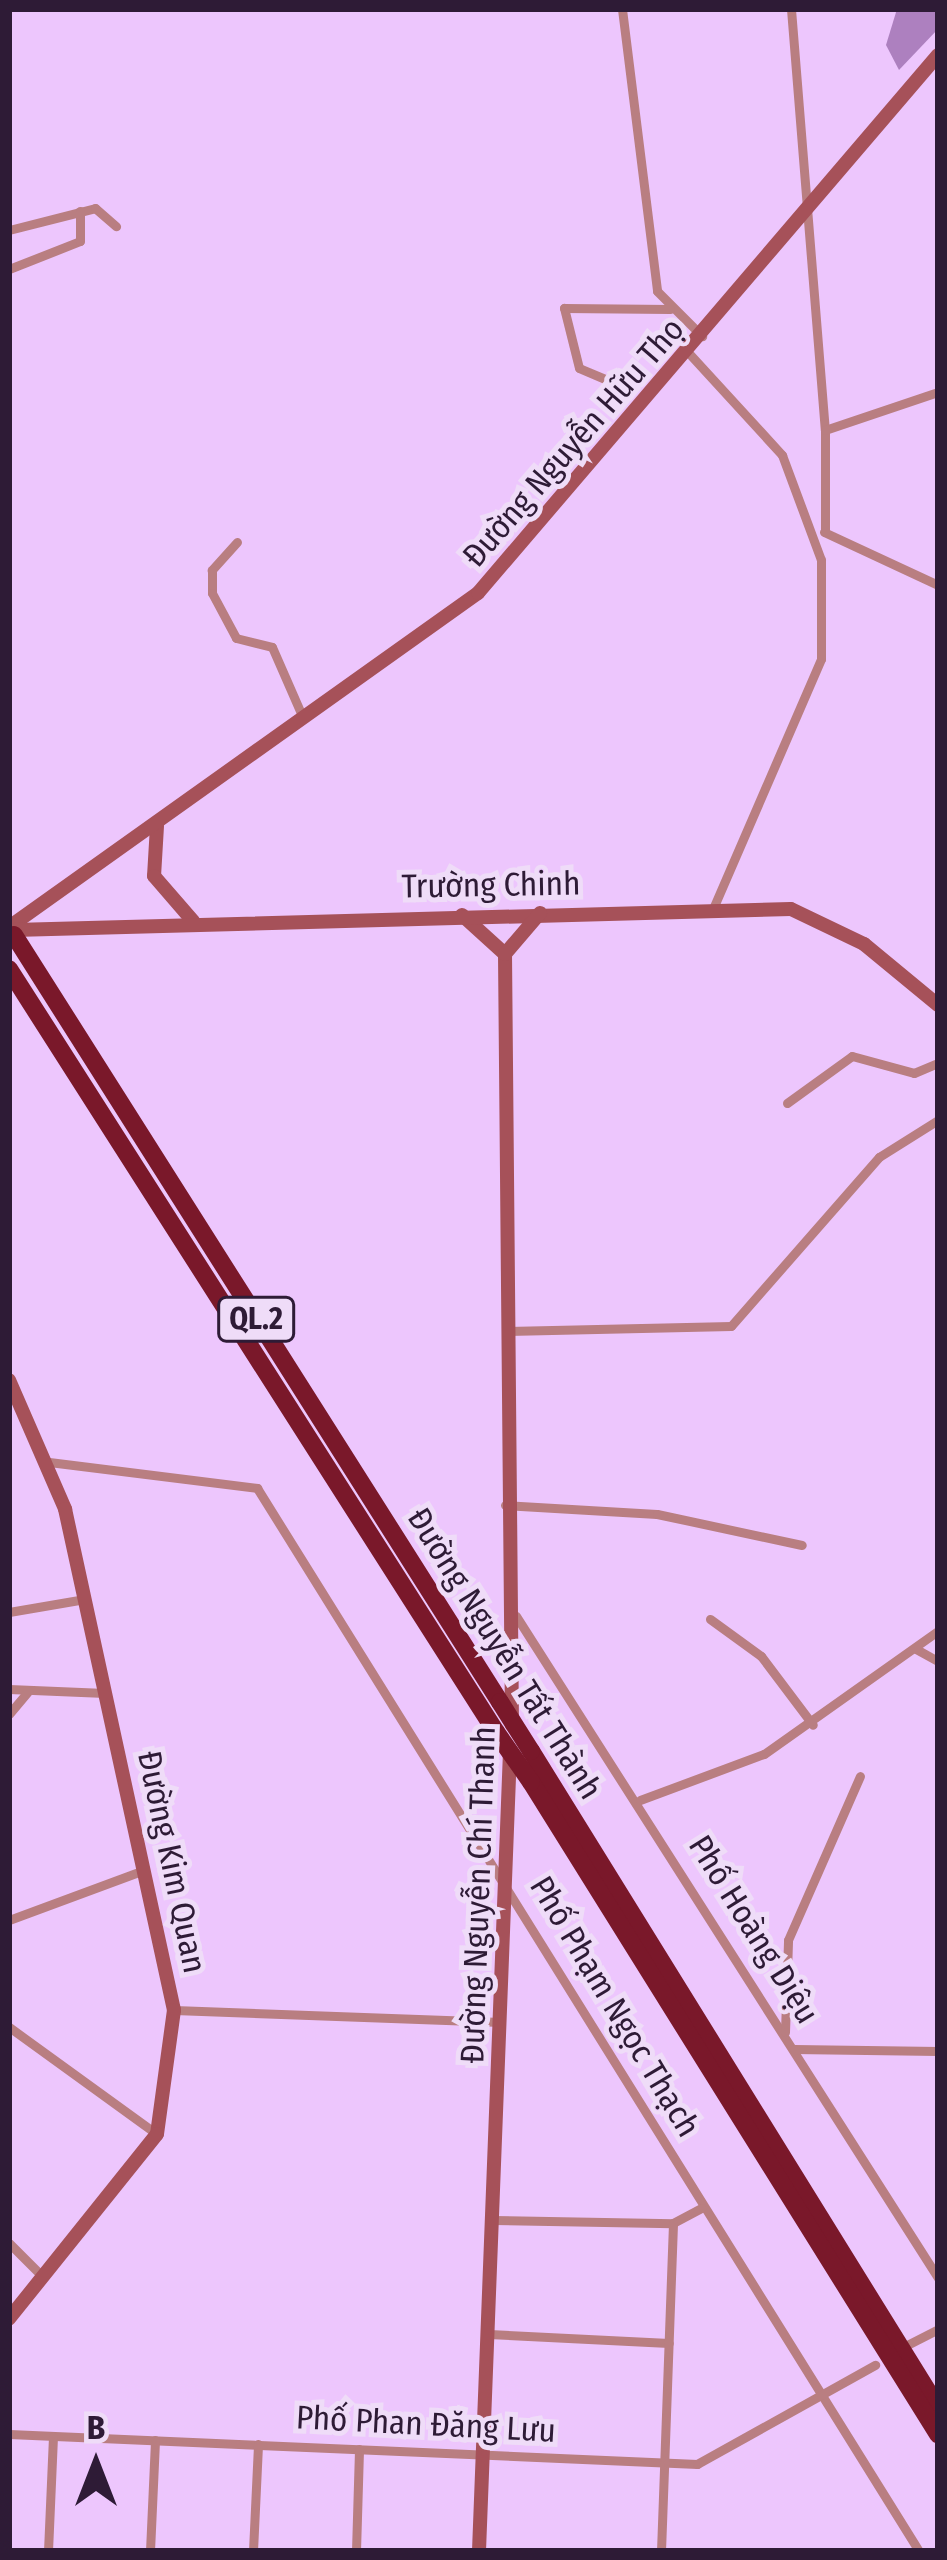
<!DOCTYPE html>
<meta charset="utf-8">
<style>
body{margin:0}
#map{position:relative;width:947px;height:2560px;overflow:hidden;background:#edc6fd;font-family:"Fira Sans Condensed",sans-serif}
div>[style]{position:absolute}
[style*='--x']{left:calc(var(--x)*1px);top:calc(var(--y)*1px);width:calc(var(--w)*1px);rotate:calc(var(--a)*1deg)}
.water>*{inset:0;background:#ad80bf}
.street>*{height:9px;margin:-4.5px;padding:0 4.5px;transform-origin:4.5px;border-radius:4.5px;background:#b97e81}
.secondary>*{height:14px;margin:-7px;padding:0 7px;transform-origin:7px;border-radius:7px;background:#a65159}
.highway>*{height:18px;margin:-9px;padding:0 9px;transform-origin:9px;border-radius:9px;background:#7a182a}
.highway-bridge>*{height:18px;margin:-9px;padding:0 9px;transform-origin:9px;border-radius:9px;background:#7a182a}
span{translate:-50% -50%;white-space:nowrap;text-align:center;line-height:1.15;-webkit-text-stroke:10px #efdcf8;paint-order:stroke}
.shield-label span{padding:3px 9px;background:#efdcf8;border:3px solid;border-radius:9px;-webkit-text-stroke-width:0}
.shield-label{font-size:30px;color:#2e1b36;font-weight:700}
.street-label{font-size:33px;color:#2e1b36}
.frame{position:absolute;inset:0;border:12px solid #2e1b36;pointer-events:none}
.north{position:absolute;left:36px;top:2404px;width:120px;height:120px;-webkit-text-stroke:9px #efdcf8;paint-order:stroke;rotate:0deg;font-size:33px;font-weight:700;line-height:48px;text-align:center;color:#2e1b36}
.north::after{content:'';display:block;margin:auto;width:42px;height:54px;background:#2e1b36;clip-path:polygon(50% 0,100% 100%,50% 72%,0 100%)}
</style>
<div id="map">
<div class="water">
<div style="clip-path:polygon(897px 9px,938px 9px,938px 29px,899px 70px,886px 45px)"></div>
</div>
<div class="street">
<div style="--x:622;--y:9;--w:284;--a:82.9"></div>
<div style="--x:657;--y:291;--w:64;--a:45"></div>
<div style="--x:791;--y:9;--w:422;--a:85.4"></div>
<div style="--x:9;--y:230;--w:89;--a:-14.3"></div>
<div style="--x:95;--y:208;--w:28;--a:41"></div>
<div style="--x:9;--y:269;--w:76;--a:-21.5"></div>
<div style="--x:80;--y:241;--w:30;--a:-90"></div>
<div style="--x:685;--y:349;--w:144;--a:47.5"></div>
<div style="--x:782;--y:455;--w:112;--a:69.6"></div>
<div style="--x:821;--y:560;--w:99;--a:90"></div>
<div style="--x:821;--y:659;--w:271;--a:113.4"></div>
<div style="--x:605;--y:379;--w:28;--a:-157"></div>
<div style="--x:579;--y:368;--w:62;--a:-104"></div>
<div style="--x:564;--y:308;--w:106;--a:0.5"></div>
<div style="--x:824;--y:532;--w:126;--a:24.9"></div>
<div style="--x:825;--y:532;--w:102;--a:-90"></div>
<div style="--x:825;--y:430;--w:119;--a:-18.6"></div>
<div style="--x:237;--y:542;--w:38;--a:132"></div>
<div style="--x:212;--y:570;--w:23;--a:90"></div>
<div style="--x:212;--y:593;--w:51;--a:61.9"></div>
<div style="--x:236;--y:638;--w:37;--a:14"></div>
<div style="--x:272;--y:647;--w:77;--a:66.4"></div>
<div style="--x:787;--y:1103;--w:80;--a:-35.9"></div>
<div style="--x:852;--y:1056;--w:64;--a:15.3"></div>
<div style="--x:914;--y:1073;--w:26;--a:-23"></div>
<div style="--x:507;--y:1331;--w:224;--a:-1.3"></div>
<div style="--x:731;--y:1326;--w:225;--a:-48.8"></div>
<div style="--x:879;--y:1157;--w:70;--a:-32.1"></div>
<div style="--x:49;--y:1462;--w:210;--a:7.1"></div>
<div style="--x:257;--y:1488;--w:1252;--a:58.09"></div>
<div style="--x:505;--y:1505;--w:152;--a:3.4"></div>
<div style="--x:657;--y:1514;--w:148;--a:12.1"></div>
<div style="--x:9;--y:1612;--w:77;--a:-9.7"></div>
<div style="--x:516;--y:1616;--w:785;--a:57.48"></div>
<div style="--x:710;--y:1619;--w:63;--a:36"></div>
<div style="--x:761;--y:1656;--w:86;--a:53"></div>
<div style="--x:916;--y:1649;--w:25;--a:29"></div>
<div style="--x:9;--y:1689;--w:96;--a:2.4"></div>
<div style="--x:9;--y:1714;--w:30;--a:-50"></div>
<div style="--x:640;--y:1800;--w:132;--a:-20.4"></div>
<div style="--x:764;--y:1754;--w:213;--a:-35.3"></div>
<div style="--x:9;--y:1920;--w:144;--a:-20.3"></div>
<div style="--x:174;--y:2010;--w:327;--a:2.1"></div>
<div style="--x:9;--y:2027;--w:183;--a:35.9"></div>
<div style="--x:785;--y:2032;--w:92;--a:-88.1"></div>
<div style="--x:788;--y:1940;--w:179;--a:-66.3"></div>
<div style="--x:794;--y:2049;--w:144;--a:0.8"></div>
<div style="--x:493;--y:2220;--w:180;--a:1"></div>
<div style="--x:673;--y:2223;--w:32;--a:-28"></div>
<div style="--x:9;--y:2243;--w:41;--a:45"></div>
<div style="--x:489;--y:2334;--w:180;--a:2.9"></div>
<div style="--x:909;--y:2344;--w:33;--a:-27"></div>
<div style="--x:9;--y:2434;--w:689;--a:2.5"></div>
<div style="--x:697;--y:2464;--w:204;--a:-29.1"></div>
<div style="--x:48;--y:2551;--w:115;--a:-87.5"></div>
<div style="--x:150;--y:2551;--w:111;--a:-87.4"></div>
<div style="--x:253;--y:2551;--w:107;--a:-87.3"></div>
<div style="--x:356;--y:2551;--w:102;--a:-88.3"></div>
<div style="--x:661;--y:2551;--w:328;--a:-87.9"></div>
</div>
<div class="secondary">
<div style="--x:157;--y:826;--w:50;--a:93.4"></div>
<div style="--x:154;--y:876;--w:60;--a:49.1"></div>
<div style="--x:462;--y:915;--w:58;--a:42.2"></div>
<div style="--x:12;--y:925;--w:572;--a:-35.47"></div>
<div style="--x:478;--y:593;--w:708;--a:-49.47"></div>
<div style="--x:14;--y:930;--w:777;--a:-1.55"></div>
<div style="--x:791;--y:909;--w:81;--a:25.6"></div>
<div style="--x:864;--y:944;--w:96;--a:39.5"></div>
<div style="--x:9;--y:1380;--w:141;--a:66.5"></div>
<div style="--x:65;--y:1509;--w:513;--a:77.73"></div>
<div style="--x:174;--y:2010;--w:125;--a:97.8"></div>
<div style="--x:157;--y:2134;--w:237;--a:128.7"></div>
<div style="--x:512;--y:1725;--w:771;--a:-90.52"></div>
<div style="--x:505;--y:954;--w:54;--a:-49.5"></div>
<div style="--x:479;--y:2551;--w:799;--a:-87.78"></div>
</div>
<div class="highway">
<div style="--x:14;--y:935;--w:908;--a:57.64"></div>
<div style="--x:9;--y:969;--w:905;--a:57.45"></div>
<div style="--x:531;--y:1751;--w:773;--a:58.22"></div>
<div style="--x:531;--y:1782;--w:769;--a:58.03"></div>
</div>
<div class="highway-bridge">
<div style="--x:500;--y:1702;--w:58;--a:57.7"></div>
<div style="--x:496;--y:1732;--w:61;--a:55"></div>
</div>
<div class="shield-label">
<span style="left:256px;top:1319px">QL.2</span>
</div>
<div class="street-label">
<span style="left:574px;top:443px;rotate:-49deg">Đường Nguyễn Hữu Thọ</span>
<span style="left:491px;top:886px;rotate:-1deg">Trường Chinh</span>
<span style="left:504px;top:1654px;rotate:58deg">Đường Nguyễn Tất Thành</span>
<span style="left:171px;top:1862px;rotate:78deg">Đường Kim Quan</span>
<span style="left:479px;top:1895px;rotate:-88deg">Đường Nguyễn Chí Thanh</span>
<span style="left:753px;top:1930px;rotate:58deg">Phố Hoàng Diệu</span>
<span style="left:614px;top:2007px;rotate:59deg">Phố Phạm Ngọc Thạch</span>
<span style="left:426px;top:2425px;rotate:3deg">Phố Phan Đăng Lưu</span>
</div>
<div class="frame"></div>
<div class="north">B</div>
</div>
